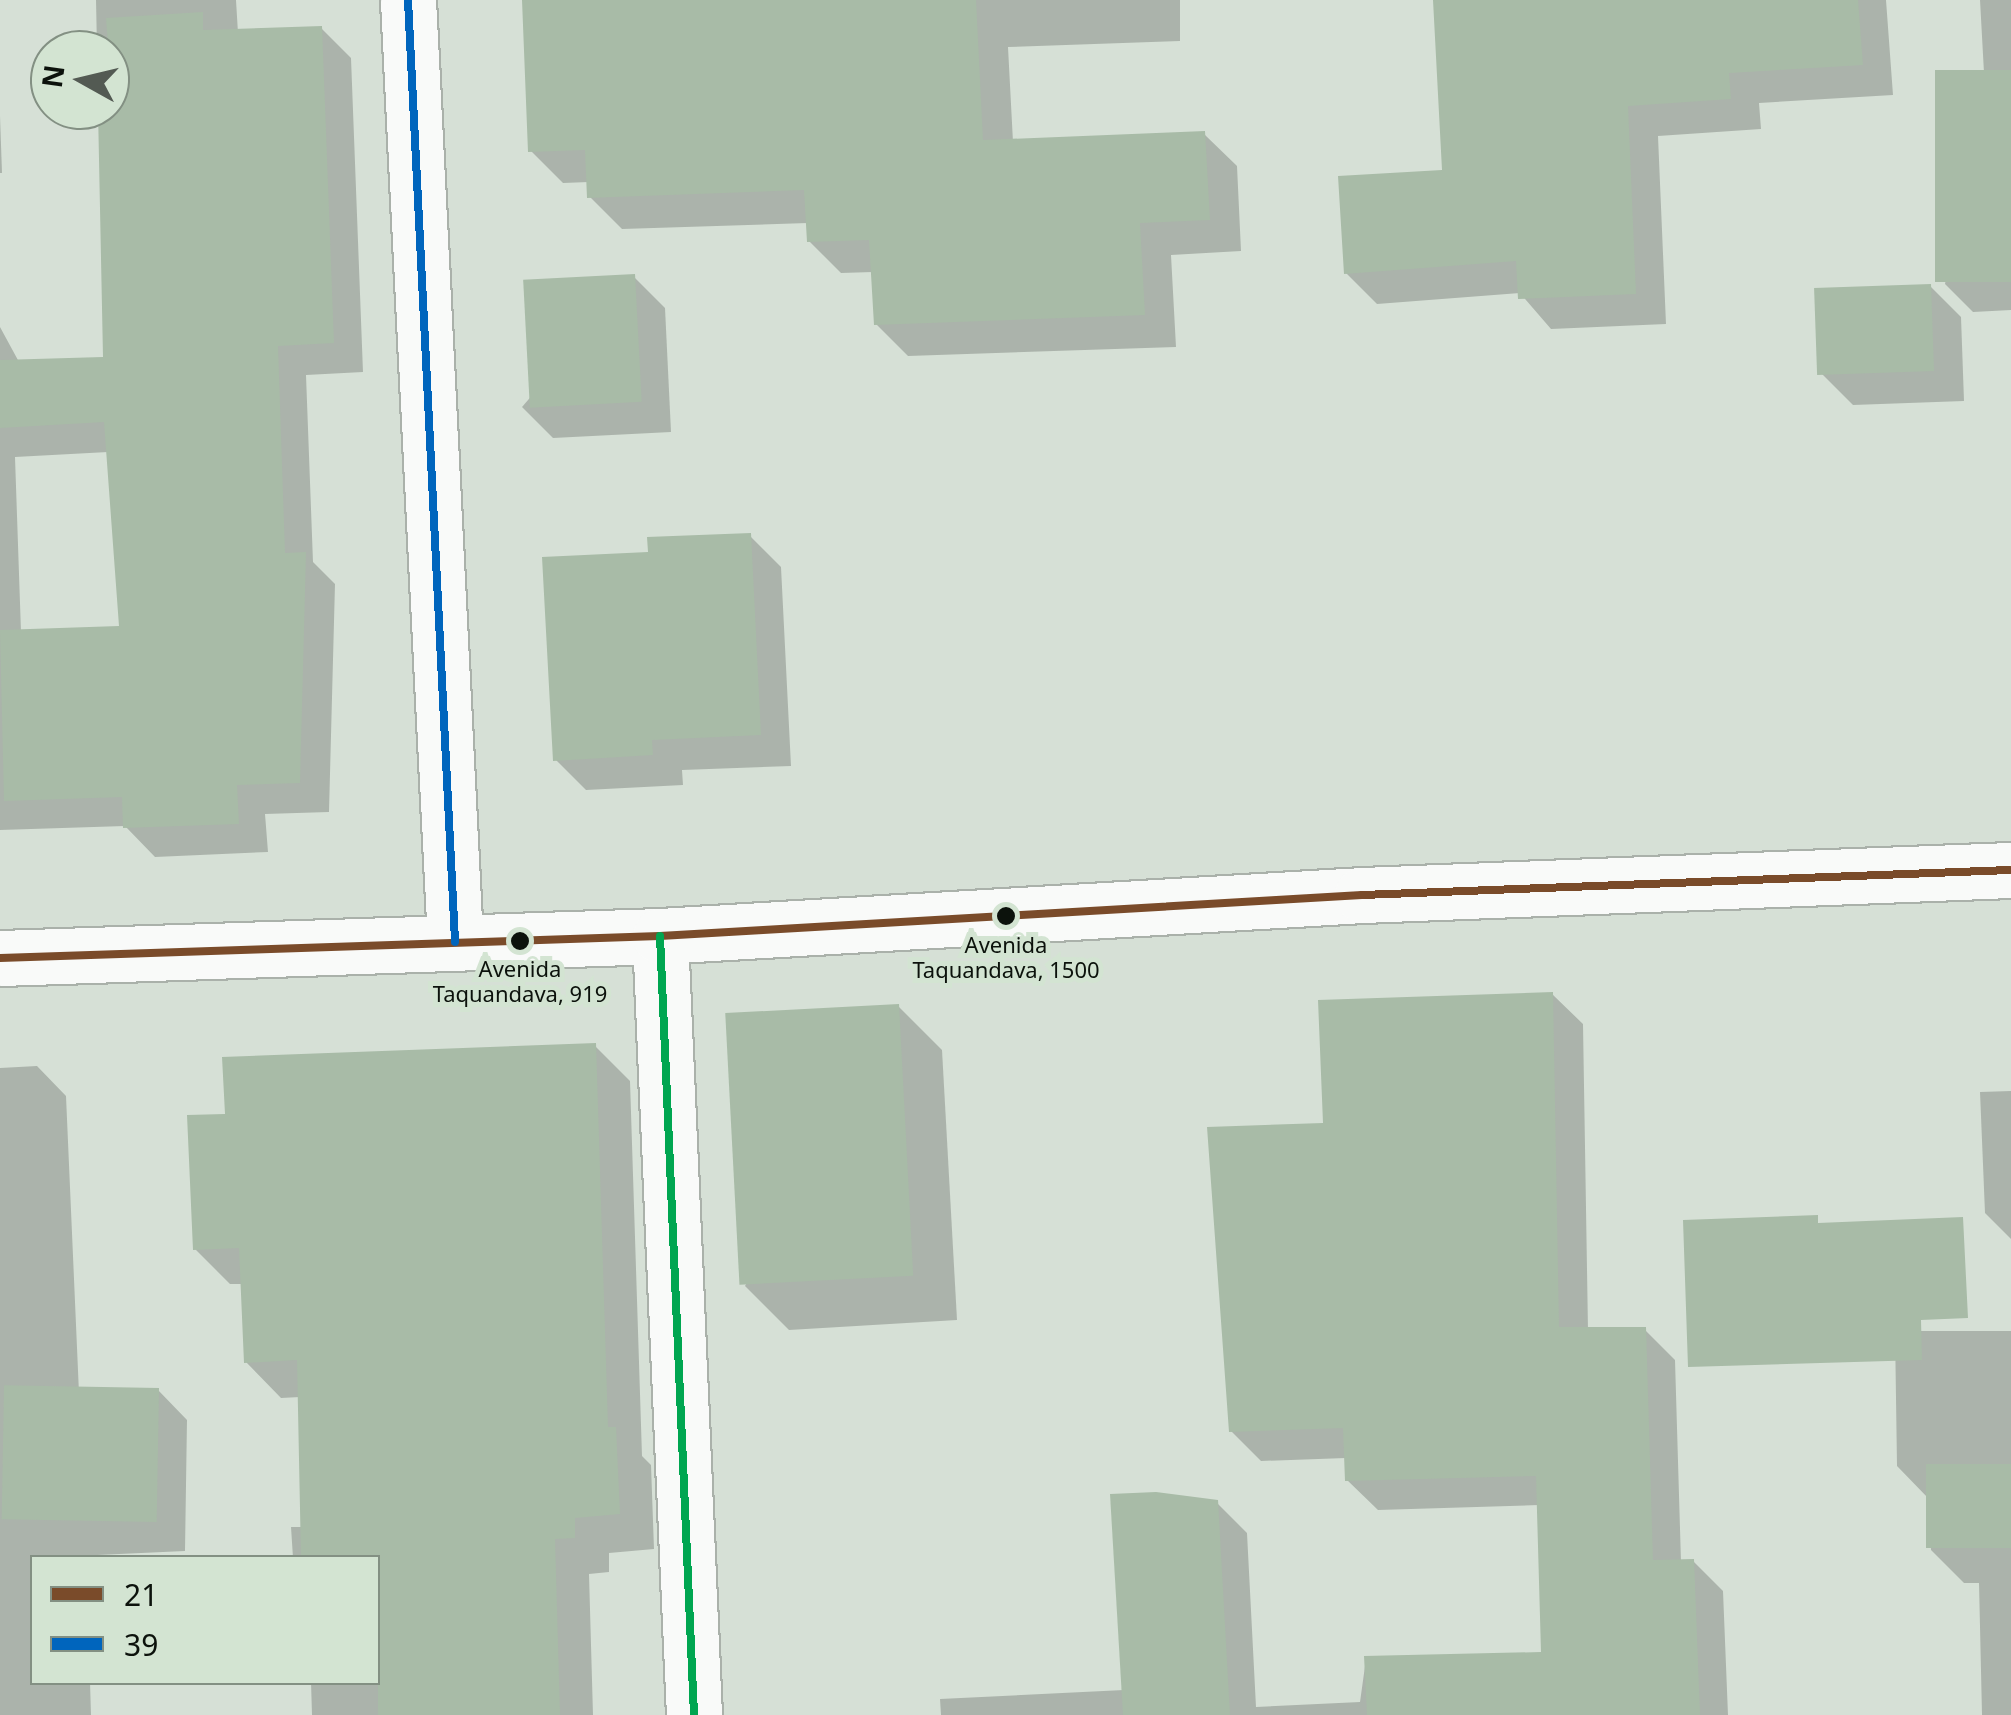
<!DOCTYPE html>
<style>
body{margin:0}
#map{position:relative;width:2011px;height:1715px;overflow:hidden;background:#d6e0d6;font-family:"Noto Sans",sans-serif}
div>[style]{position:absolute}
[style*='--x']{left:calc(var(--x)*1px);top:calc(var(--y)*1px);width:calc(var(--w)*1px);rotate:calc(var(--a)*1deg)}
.shadow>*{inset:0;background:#0003}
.building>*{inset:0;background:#a8bba7;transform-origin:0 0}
.roads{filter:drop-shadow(2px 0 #aab1aa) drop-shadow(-2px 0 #aab1aa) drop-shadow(0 2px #aab1aa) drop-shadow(0 -2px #aab1aa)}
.minor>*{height:55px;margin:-27.5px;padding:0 27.5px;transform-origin:27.5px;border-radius:27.5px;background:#f9faf9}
.bus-1>*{height:8px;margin:-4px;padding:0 4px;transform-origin:4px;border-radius:4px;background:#7a4b2a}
.bus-2>*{height:8px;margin:-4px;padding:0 4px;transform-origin:4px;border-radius:4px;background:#0065bd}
.bus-3>*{height:8px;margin:-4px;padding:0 4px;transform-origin:4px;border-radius:4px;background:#00a651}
.dots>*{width:28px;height:28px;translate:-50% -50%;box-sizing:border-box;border:5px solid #d3e4d2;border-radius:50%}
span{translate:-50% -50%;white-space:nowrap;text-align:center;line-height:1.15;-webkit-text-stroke:10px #d3e4d2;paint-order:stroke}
.bus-label{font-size:22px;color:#0c120c}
.legend{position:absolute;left:30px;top:1555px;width:350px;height:130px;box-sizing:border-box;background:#d3e4d2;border:2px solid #839083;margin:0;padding:12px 18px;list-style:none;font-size:30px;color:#0c120c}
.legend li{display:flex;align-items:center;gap:20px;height:50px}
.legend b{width:50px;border:2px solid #839083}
.north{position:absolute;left:30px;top:30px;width:100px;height:100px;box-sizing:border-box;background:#d3e4d2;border:2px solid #839083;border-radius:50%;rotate:278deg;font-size:28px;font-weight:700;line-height:40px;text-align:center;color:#0c120c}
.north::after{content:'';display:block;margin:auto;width:35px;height:45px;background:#535a53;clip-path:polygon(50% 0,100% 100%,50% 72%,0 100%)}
</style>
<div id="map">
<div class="shadow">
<div style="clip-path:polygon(evenodd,96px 0,236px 0,238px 33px,322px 29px,351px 58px,363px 372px,306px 375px,313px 562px,335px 584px,329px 812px,265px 814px,268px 852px,155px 857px,125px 826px,0 830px,0 327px,19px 362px,105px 359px,99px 110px,110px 110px,110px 50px,97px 50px,96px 0,108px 452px,122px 629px,21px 632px,15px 457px,108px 452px)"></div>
<div style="clip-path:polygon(524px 0,1180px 0,1180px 41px,1008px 47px,1013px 142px,1204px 134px,1237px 166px,1241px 251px,1171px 255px,1176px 347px,908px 356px,876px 324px,873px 272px,841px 273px,809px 241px,808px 223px,622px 229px,590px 197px,589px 182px,563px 183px,531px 151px)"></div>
<div style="clip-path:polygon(1434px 0,1886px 0,1893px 95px,1759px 103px,1761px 129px,1658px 136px,1666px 324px,1551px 329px,1520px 293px,1377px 304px,1346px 273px,1445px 172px)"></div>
<div style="clip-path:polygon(1980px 0,2011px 0,2011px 310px,1973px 312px,1945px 284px,1984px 73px)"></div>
<div style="clip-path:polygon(0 116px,2px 173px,0 173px)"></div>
<div style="clip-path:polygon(634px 277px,665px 308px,671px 432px,553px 438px,522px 407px)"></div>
<div style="clip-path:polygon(1930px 286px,1961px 317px,1964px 401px,1853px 405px,1822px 374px)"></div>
<div style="clip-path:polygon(750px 536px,781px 567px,791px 766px,682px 770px,683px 785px,586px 790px,555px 759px)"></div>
<div style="clip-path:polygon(1552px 994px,1583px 1024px,1588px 1330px,1645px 1330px,1675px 1360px,1681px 1562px,1693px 1561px,1723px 1591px,1728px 1715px,941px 1715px,940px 1699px,1124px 1690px,1217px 1503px,1247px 1533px,1256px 1707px,1360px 1702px,1366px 1659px,1544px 1655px,1539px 1505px,1378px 1510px,1347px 1480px,1346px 1458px,1261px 1461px,1231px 1431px,1325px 1126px)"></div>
<div style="clip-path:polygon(898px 1006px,942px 1050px,957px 1320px,789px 1330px,745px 1286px)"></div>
<div style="clip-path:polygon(595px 1046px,630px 1081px,642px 1456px,651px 1465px,654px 1549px,609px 1553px,609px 1572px,589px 1574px,593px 1715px,312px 1715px,311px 1682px,378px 1682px,378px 1558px,293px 1558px,291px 1527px,303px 1527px,300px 1397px,281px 1398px,246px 1362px,243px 1284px,230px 1284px,195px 1249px,227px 1117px)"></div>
<div style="clip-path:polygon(37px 1066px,66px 1096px,79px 1393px,158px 1390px,187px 1420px,185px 1551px,32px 1558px,32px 1682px,90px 1682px,91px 1715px,0 1715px,0 1068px)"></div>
<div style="clip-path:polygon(2011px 1091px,2011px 1239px,1985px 1213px,1980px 1092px)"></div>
<div style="clip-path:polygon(1895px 1331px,2011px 1331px,2011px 1715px,1982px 1715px,1979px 1583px,1964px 1583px,1931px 1550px,1929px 1499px,1897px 1466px)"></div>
</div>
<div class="building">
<div style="clip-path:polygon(522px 0,976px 0,983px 140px,1205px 131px,1210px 220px,1140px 223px,1145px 315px,874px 325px,869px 240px,807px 242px,804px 190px,587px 198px,585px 150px,528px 152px)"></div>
<div style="clip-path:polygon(1433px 0,1858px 0,1863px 65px,1729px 73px,1731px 99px,1628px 106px,1636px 294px,1518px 299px,1516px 261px,1344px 274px,1338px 176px,1442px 170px)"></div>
<div style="clip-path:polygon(203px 12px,203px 30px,322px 26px,334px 343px,278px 346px,285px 553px,306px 552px,300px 783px,237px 785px,239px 824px,123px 828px,122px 797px,4px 801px,0 630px,119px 626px,104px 422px,0 428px,0 360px,103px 357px,98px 110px,113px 110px,106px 18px)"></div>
<div style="left:2011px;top:70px;width:212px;height:76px;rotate:90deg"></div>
<div style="left:635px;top:274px;width:128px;height:112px;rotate:87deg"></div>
<div style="left:1931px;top:284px;width:87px;height:117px;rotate:88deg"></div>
<div style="clip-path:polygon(751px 533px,761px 735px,652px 740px,653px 755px,553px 761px,542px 557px,648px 552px,647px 537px)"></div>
<div style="clip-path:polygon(1553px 992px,1559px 1327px,1646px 1327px,1653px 1560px,1694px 1559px,1700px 1715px,1367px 1715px,1364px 1656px,1541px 1652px,1536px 1476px,1345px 1481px,1343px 1428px,1229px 1432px,1207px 1127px,1323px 1123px,1318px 1000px)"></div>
<div style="left:899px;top:1004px;width:272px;height:174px;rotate:87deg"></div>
<div style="clip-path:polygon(596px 1043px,608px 1427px,616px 1427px,620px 1514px,575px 1518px,575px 1538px,555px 1539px,560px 1715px,378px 1715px,378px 1558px,301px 1558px,297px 1360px,244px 1363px,239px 1248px,193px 1250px,187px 1115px,225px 1114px,222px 1057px)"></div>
<div style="clip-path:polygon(1818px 1215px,1818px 1223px,1963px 1217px,1968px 1318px,1921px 1320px,1922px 1360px,1688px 1367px,1683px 1220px)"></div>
<div style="left:159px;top:1388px;width:134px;height:155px;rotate:91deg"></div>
<div style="left:2011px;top:1464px;width:84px;height:85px;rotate:90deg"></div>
<div style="clip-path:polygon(1156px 1492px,1218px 1500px,1230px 1715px,1123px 1715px,1110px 1494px)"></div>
</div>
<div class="roads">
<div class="minor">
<div style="--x:408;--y:0;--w:943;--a:87.14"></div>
<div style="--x:660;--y:936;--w:780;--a:87.5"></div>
<div style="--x:0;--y:958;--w:660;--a:-1.91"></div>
<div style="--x:660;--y:936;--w:703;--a:-3.34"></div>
<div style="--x:1362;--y:895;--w:649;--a:-2.21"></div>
</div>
</div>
<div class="bus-1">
<div style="--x:0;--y:958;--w:660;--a:-1.91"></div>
<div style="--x:660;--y:936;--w:703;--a:-3.34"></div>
<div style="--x:1362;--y:895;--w:649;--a:-2.21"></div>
</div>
<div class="bus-2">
<div style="--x:408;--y:0;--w:943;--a:87.14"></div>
</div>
<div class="bus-3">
<div style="--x:660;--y:936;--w:780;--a:87.5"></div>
</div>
<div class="dots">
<div style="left:1006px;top:916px;background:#0c120c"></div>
<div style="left:520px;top:941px;background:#0c120c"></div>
</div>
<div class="bus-label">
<span style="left:1006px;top:957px">Avenida<br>Taquandava, 1500</span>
<span style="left:520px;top:981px">Avenida<br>Taquandava, 919</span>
</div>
<ul class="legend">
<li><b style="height:12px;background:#7a4b2a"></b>21</li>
<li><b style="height:12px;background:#0065bd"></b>39</li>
</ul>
<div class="north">N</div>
</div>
